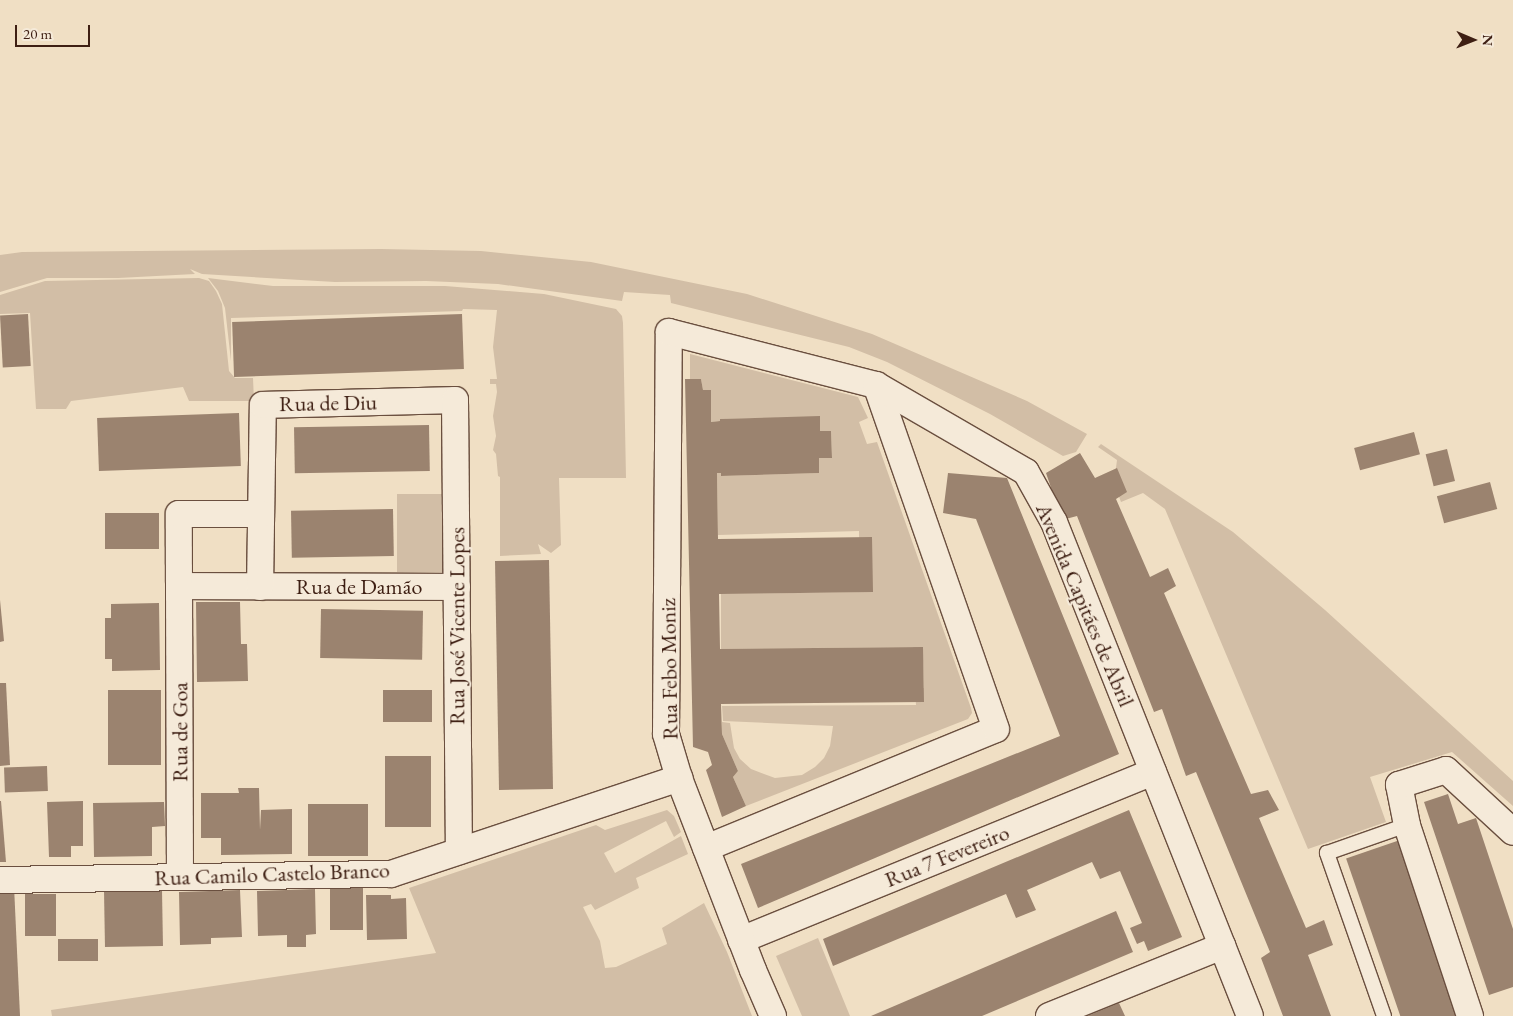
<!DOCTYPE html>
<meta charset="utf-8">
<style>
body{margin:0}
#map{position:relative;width:1513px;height:1016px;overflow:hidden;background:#f0dfc4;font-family:"EB Garamond",serif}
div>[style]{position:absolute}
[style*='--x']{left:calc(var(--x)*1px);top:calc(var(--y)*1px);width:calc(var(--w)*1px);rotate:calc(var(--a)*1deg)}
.green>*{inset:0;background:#d2bea6;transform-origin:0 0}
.building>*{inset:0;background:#9b836f;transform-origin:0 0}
.roads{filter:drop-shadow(1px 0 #6a4f3f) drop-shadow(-1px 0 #6a4f3f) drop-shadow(0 1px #6a4f3f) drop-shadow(0 -1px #6a4f3f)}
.service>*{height:14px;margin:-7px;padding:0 7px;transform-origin:7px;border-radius:7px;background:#f5ead9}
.minor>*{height:26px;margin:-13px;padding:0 13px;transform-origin:13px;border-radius:13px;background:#f5ead9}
span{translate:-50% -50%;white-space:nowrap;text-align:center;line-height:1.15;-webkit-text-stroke:4px #f5ead9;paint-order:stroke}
.street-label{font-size:22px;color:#3e1f13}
.north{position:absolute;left:1448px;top:15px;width:50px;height:50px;-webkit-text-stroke:4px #f5ead9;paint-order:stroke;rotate:91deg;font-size:14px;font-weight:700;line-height:20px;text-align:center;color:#3e1f13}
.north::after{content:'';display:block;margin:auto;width:18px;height:22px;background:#3e1f13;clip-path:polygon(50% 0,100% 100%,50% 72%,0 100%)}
.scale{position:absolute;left:15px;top:25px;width:75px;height:22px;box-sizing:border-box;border:2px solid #3e1f13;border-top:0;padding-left:6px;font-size:15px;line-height:18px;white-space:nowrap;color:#3e1f13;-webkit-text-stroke:4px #f5ead9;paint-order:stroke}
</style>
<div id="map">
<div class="green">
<div style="clip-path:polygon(381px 249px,481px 251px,591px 262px,747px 294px,872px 334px,1027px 401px,1087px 434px,1076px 452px,1063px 456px,990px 414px,887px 362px,849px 347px,671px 303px,670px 295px,624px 292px,622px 301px,498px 284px,426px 281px,335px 282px,202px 274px,190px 269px,195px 274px,118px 278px,47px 278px,0 292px,0 255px,22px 252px)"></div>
<div style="clip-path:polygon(199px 278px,209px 281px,216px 291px,222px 304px,229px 371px,235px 378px,253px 378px,254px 401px,189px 401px,183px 387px,71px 401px,66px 409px,36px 409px,30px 313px,0 314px,0 295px,45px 281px)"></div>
<div style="clip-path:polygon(208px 278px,273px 286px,445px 286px,544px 294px,616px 309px,622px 316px,623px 323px,626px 478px,559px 478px,561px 545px,551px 553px,538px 544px,541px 554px,500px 556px,500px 477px,498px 476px,496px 454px,493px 450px,496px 436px,493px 416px,497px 392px,496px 384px,490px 384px,490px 379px,497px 379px,493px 347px,497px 310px,463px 309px,462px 311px,231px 318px,231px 361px,225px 308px,218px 291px)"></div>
<div style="clip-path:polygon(690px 354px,858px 397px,868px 418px,859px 422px,867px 444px,877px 442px,971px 708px,972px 713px,968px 719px,746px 806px,733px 777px,738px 771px,722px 734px,722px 722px,730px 723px,734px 748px,740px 759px,751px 769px,775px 778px,802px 775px,815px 767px,824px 758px,830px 746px,833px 726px,723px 721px,722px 706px,916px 705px,915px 689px,924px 688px,923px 661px,913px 647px,721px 649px,721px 594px,860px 592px,859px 531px,718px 535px,717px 473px,722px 473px,722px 476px,819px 473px,819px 458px,832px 458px,831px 431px,820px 431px,820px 417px,720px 419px,720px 421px,711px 422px,711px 390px,703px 390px,701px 379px,690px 379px)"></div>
<div style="clip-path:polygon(1101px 444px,1233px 532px,1325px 610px,1513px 781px,1513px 806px,1452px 752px,1370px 777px,1386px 822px,1308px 849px,1165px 509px,1143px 493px,1121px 502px,1114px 483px,1117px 460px,1098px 447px)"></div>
<div style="left:444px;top:494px;width:78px;height:47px;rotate:90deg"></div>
<div style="clip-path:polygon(667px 810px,674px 816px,681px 832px,674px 837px,666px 821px,604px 853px,615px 873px,681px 836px,688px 854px,636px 878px,639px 888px,595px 910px,591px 904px,583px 907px,600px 941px,605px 968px,616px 967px,667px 944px,662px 928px,704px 903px,727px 952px,752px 1016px,52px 1016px,51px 1010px,436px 953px,409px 888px,596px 825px,605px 830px)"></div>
<div style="clip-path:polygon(818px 938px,850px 1016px,802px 1016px,776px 956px)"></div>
</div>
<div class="building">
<div style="left:28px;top:314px;width:52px;height:28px;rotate:87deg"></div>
<div style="left:462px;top:314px;width:55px;height:230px;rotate:88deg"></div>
<div style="clip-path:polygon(685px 379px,701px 379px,703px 390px,711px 390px,711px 422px,720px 421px,720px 419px,820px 416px,820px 431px,831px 431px,832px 458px,819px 458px,819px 473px,721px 476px,721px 473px,717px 473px,718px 539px,872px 537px,873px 592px,719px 594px,720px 649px,923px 647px,924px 702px,721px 704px,722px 734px,738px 771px,733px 777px,746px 806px,722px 817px,706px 770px,712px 765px,708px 752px,693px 747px)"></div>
<div style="left:239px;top:413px;width:53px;height:142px;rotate:88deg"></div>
<div style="left:429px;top:425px;width:46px;height:135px;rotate:89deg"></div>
<div style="left:1414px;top:432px;width:23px;height:62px;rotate:75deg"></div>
<div style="left:1447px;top:449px;width:33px;height:22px;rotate:76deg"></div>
<div style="clip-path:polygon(1080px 453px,1095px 478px,1117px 468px,1127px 492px,1116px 499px,1150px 577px,1168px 568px,1176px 586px,1164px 593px,1251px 794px,1268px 790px,1279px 810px,1259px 818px,1306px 928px,1324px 920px,1333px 945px,1308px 955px,1331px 1016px,1283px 1016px,1261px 958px,1270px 952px,1196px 772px,1186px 776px,1162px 709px,1154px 712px,1077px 516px,1062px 520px,1046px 473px)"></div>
<div style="clip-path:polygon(948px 473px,1007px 478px,1119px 754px,758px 908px,741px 864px,1060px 736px,976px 519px,943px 513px)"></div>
<div style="left:1490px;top:482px;width:28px;height:55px;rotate:75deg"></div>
<div style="left:393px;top:509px;width:47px;height:102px;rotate:89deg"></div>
<div style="left:159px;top:513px;width:36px;height:54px;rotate:90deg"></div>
<div style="left:549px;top:560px;width:229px;height:54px;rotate:89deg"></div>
<div style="clip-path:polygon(0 600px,4px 641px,0 642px)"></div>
<div style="clip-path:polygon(196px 602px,240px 602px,241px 644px,247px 644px,248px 681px,197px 682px)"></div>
<div style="clip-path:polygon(159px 603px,160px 670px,112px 671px,112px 659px,105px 659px,105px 618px,111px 618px,111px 604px)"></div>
<div style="left:321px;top:609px;width:102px;height:49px;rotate:1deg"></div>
<div style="clip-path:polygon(0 683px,6px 683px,10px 765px,0 766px)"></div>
<div style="left:108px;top:690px;width:53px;height:75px"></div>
<div style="left:383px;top:690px;width:49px;height:32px"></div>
<div style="left:385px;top:756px;width:46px;height:71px"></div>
<div style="left:47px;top:766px;width:25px;height:43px;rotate:88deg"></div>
<div style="clip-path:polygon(238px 788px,259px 788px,260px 830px,261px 810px,292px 809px,292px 854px,221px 855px,221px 838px,201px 838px,201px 793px,239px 793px)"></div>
<div style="clip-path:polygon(1448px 794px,1458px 824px,1476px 818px,1513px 929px,1513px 987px,1489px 995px,1424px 802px)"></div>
<div style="clip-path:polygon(0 801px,1px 801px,6px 862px,0 862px)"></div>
<div style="clip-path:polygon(83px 801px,83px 846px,71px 846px,71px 857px,49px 857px,47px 802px)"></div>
<div style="clip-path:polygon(164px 802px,165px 826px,152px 827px,152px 856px,94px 857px,93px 803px)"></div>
<div style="left:308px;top:804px;width:60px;height:52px"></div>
<div style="clip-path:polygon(1129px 810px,1182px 937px,1148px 951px,1144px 941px,1137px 944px,1130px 928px,1142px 923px,1120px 871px,1100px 879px,1092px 862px,1027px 890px,1036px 910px,1016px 918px,1006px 894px,833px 966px,823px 939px)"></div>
<div style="left:1400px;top:840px;width:186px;height:57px;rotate:71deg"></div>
<div style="clip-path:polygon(14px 886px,20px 1016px,0 1016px,0 887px)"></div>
<div style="left:330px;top:886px;width:33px;height:44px"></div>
<div style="clip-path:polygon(315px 889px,316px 934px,306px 935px,306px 947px,287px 947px,287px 935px,258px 936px,257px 891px)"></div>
<div style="left:162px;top:890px;width:56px;height:58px;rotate:89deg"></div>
<div style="clip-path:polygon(240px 890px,242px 937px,211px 938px,211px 944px,180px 945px,179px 892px)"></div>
<div style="left:56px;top:894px;width:42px;height:31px;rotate:90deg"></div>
<div style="clip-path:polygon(366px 895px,391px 895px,391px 899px,406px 898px,407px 939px,367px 940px)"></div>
<div style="clip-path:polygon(1116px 911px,1133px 952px,982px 1016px,871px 1016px)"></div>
<div style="left:58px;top:939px;width:40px;height:22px"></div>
<div style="clip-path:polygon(1119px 1003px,1125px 1016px,1087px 1016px)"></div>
</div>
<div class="roads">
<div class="service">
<div style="--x:1384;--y:1016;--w:173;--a:-109.3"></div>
<div style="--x:1327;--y:853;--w:85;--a:-19.3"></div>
</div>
<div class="minor">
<div style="--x:179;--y:586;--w:278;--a:0.2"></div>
<div style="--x:260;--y:587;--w:182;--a:-89.1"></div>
<div style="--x:263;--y:405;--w:192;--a:-1.5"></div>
<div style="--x:455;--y:400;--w:451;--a:89.5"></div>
<div style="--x:706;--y:848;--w:313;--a:-22.3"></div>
<div style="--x:996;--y:729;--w:364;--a:-109.2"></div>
<div style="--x:180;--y:877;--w:363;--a:-90.2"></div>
<div style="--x:179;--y:514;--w:82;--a:0"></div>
<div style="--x:0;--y:880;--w:391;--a:-0.9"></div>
<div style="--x:391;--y:874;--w:304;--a:-18.4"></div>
<div style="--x:741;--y:940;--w:445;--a:-22.2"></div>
<div style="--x:773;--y:1016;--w:50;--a:-113.5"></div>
<div style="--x:753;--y:970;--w:206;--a:-111.1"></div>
<div style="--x:679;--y:778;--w:46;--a:-106.5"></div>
<div style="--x:666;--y:734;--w:402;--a:-89.6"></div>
<div style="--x:669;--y:332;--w:214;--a:14.4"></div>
<div style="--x:876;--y:385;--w:173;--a:30.1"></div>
<div style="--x:1026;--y:472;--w:57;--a:60.8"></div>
<div style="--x:1054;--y:522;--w:531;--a:68.36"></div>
<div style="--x:1049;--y:1016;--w:187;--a:-22"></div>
<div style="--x:1470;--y:1016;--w:201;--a:-108.3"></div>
<div style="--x:1407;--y:825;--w:41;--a:-101.3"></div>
<div style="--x:1399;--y:785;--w:49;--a:-17.7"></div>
<div style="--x:1446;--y:770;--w:91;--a:42.8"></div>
</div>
</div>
<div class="street-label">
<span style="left:328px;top:403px;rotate:-1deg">Rua de Diu</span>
<span style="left:359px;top:587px">Rua de Damão</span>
<span style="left:1085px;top:605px;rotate:67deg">Avenida Capitães de Abril</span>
<span style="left:457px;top:626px;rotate:-90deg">Rua José Vicente Lopes</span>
<span style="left:669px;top:669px;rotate:-91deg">Rua Febo Moniz</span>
<span style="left:180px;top:732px;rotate:-90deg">Rua de Goa</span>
<span style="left:947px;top:856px;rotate:-22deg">Rua 7 Fevereiro</span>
<span style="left:272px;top:874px;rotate:-2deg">Rua Camilo Castelo Branco</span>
</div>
<div class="north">N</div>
<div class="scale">20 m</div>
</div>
